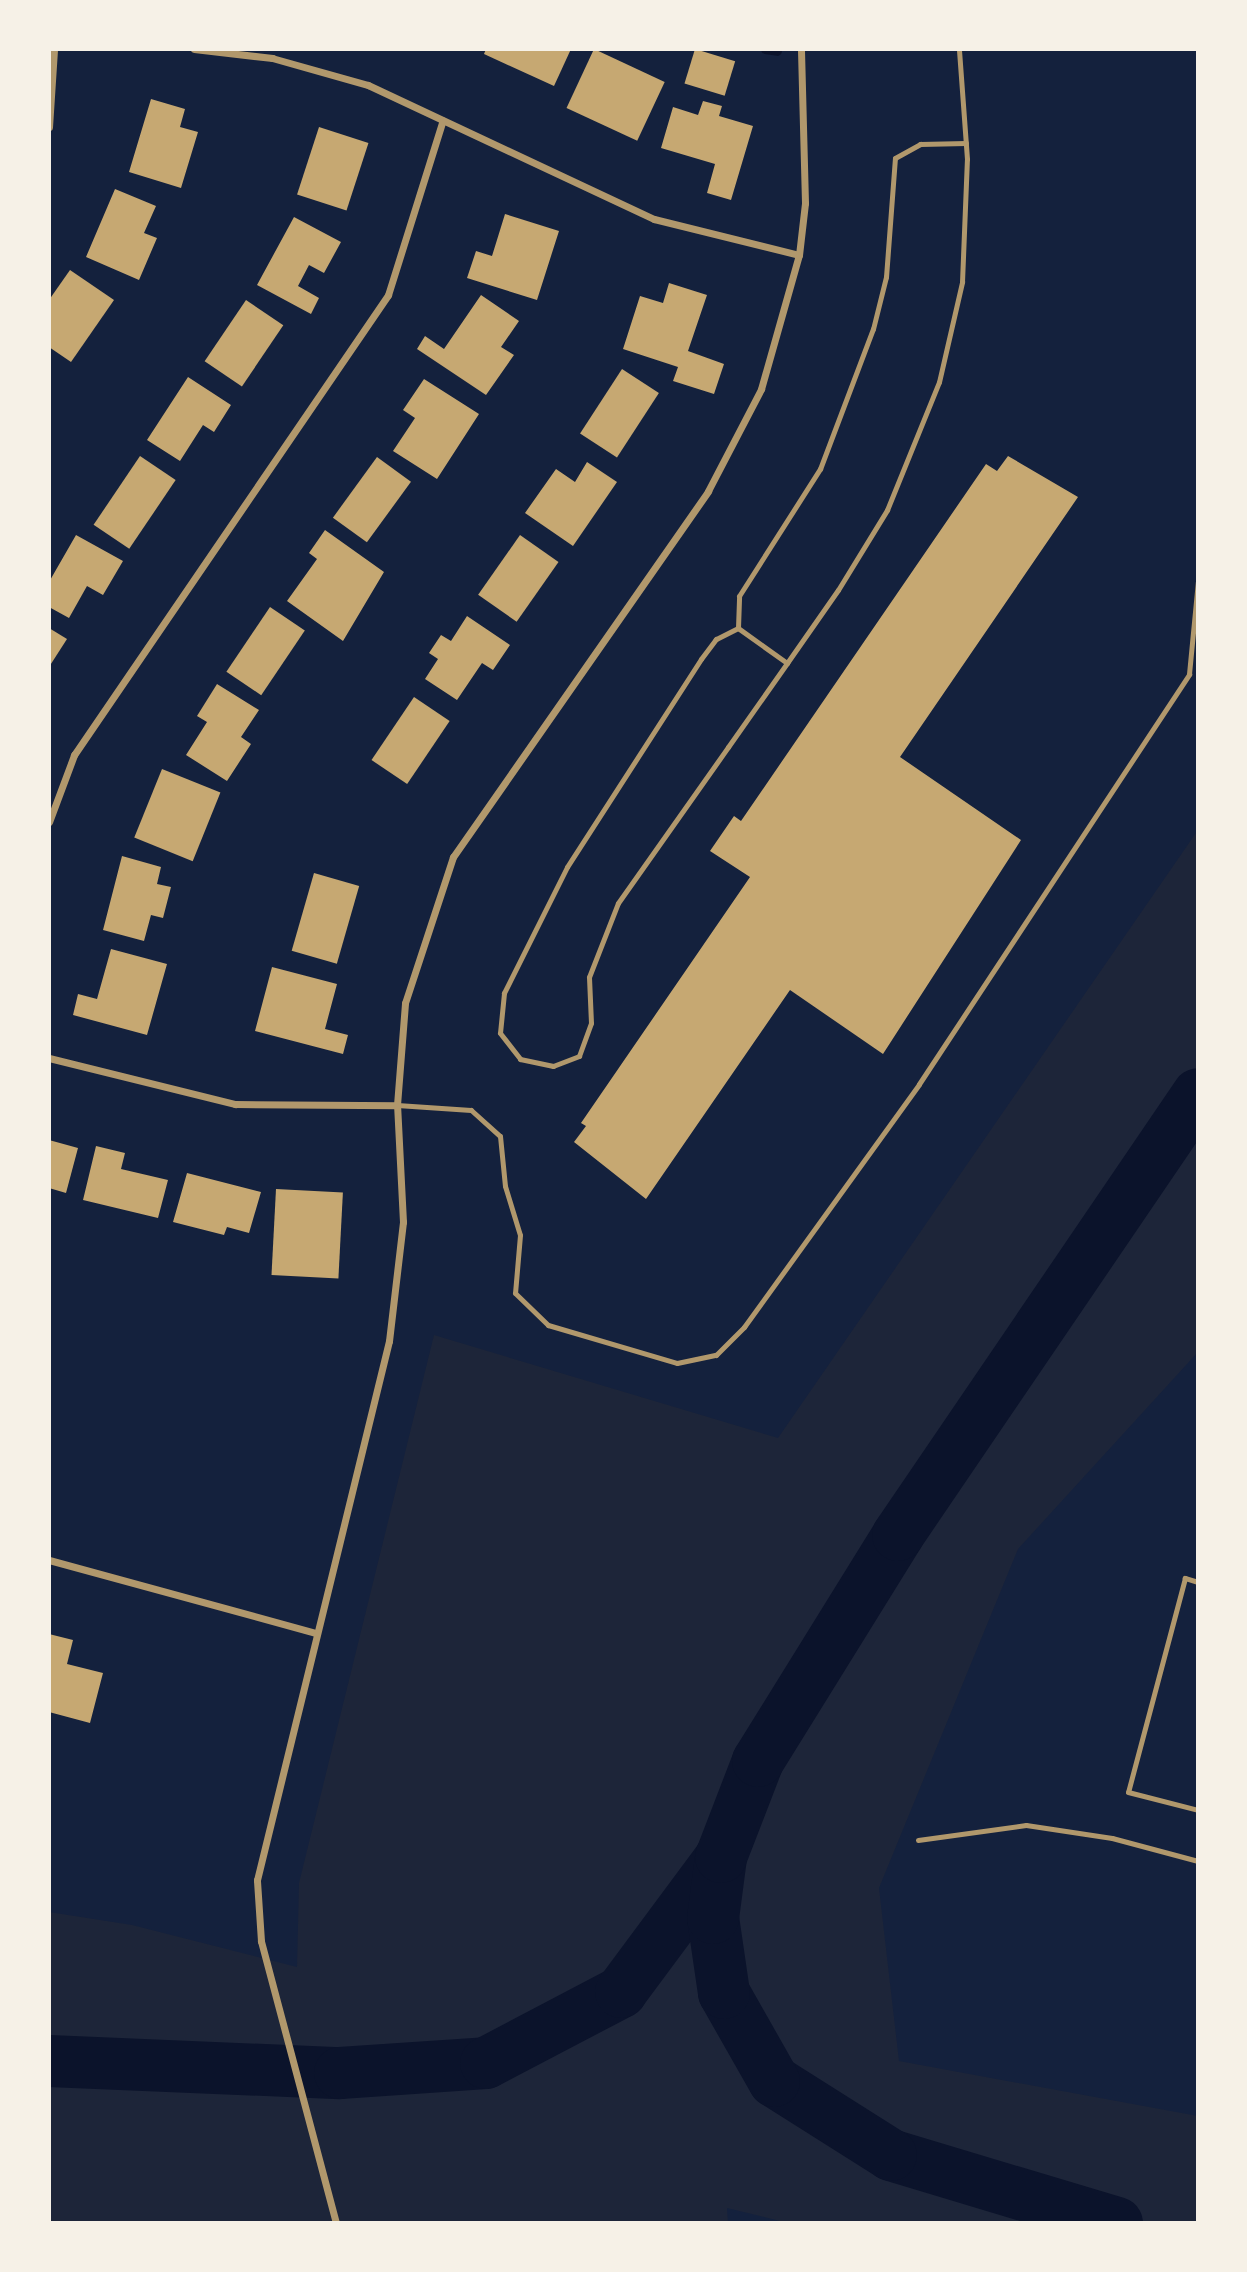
<!DOCTYPE html>
<style>
body{margin:0}
#map{position:relative;width:1247px;height:2272px;overflow:hidden;background:#14213d;font-family:Barlow,sans-serif}
div>[style]{position:absolute}
[style*='--x']{left:calc(var(--x)*1px);top:calc(var(--y)*1px);width:calc(var(--w)*1px);rotate:calc(var(--a)*1deg)}
.green>*{inset:0;background:#1d2539}
.stream>*{height:9px;margin:-4.5px;padding:0 4.5px;transform-origin:4.5px;border-radius:4.5px;background:#0b132b}
.river>*{height:52px;margin:-26px;padding:0 26px;transform-origin:26px;border-radius:26px;background:#0b132b}
.building>*{inset:0;background:#c6a872;transform-origin:0 0}
.service>*{height:5px;margin:-2.5px;padding:0 2.5px;transform-origin:2.5px;border-radius:2.5px;background:#b1986c}
.minor>*{height:7px;margin:-3.5px;padding:0 3.5px;transform-origin:3.5px;border-radius:3.5px;background:#b1986c}
span{translate:-50% -50%;white-space:nowrap;text-align:center;line-height:1.15;-webkit-text-stroke:7px #f6f1e7;paint-order:stroke}
.frame{position:absolute;inset:0;border:51px solid #f6f1e7;pointer-events:none}
</style>
<div id="map">
<div class="green">
<div style="clip-path:polygon(1198px 830px,1198px 1352px,1018px 1549px,879px 1888px,899px 2061px,1198px 2116px,1198px 2223px,788px 2223px,727px 2208px,728px 2223px,49px 2223px,49px 1912px,132px 1925px,297px 1967px,299px 1883px,434px 1335px,778px 1438px)"></div>
</div>
<div class="stream">
<div style="--x:765;--y:49;--w:12;--a:9"></div>
</div>
<div class="river">
<div style="--x:49;--y:2061;--w:291;--a:2.4"></div>
<div style="--x:340;--y:2073;--w:146;--a:-3.9"></div>
<div style="--x:486;--y:2063;--w:153;--a:-27.7"></div>
<div style="--x:621;--y:1992;--w:164;--a:-53.4"></div>
<div style="--x:1117;--y:2223;--w:236;--a:-163.3"></div>
<div style="--x:891;--y:2155;--w:138;--a:-147.7"></div>
<div style="--x:774;--y:2081;--w:101;--a:-119.6"></div>
<div style="--x:724;--y:1993;--w:76;--a:-98.3"></div>
<div style="--x:713;--y:1918;--w:62;--a:-82.5"></div>
<div style="--x:721;--y:1857;--w:103;--a:-68.9"></div>
<div style="--x:758;--y:1761;--w:266;--a:-58.2"></div>
<div style="--x:898;--y:1535;--w:533;--a:-55.77"></div>
</div>
<div class="building">
<div style="clip-path:polygon(486px 49px,571px 49px,554px 86px,484px 54px)"></div>
<div style="left:594px;top:49px;width:78px;height:65px;rotate:25deg"></div>
<div style="left:695px;top:49px;width:42px;height:36px;rotate:17deg"></div>
<div style="clip-path:polygon(151px 99px,185px 109px,180px 127px,198px 132px,181px 188px,129px 172px)"></div>
<div style="clip-path:polygon(703px 101px,722px 106px,719px 116px,753px 126px,731px 200px,707px 193px,715px 164px,661px 148px,673px 107px,698px 115px)"></div>
<div style="left:319px;top:127px;width:52px;height:71px;rotate:18deg"></div>
<div style="clip-path:polygon(115px 189px,156px 206px,144px 233px,157px 238px,139px 280px,86px 257px)"></div>
<div style="clip-path:polygon(505px 214px,559px 231px,537px 300px,467px 278px,476px 251px,492px 256px)"></div>
<div style="clip-path:polygon(294px 217px,341px 242px,324px 273px,309px 265px,298px 286px,319px 298px,311px 314px,257px 285px)"></div>
<div style="clip-path:polygon(70px 270px,114px 300px,71px 362px,49px 347px,49px 300px)"></div>
<div style="clip-path:polygon(669px 283px,707px 295px,688px 351px,724px 364px,714px 394px,673px 381px,678px 367px,623px 349px,640px 296px,663px 303px)"></div>
<div style="clip-path:polygon(481px 295px,519px 321px,501px 347px,514px 355px,486px 395px,417px 349px,425px 336px,444px 349px)"></div>
<div style="left:246px;top:300px;width:45px;height:74px;rotate:34deg"></div>
<div style="left:622px;top:369px;width:44px;height:77px;rotate:33deg"></div>
<div style="clip-path:polygon(188px 377px,231px 405px,214px 432px,203px 425px,180px 461px,147px 440px)"></div>
<div style="clip-path:polygon(424px 379px,479px 414px,437px 479px,393px 451px,415px 418px,403px 410px)"></div>
<div style="left:140px;top:456px;width:43px;height:83px;rotate:34deg"></div>
<div style="clip-path:polygon(1008px 456px,1078px 497px,900px 757px,1021px 840px,883px 1054px,790px 990px,646px 1199px,574px 1142px,586px 1126px,581px 1123px,750px 877px,710px 851px,734px 816px,741px 821px,986px 464px,997px 471px)"></div>
<div style="left:377px;top:457px;width:42px;height:75px;rotate:36deg"></div>
<div style="clip-path:polygon(587px 462px,617px 482px,573px 546px,525px 513px,556px 469px,575px 482px)"></div>
<div style="clip-path:polygon(325px 530px,384px 572px,343px 641px,287px 601px,317px 559px,309px 553px)"></div>
<div style="clip-path:polygon(76px 535px,123px 561px,103px 595px,87px 586px,69px 618px,49px 607px,49px 582px)"></div>
<div style="left:520px;top:535px;width:47px;height:73px;rotate:35deg"></div>
<div style="left:270px;top:607px;width:42px;height:78px;rotate:34deg"></div>
<div style="clip-path:polygon(467px 616px,510px 645px,493px 670px,482px 663px,457px 700px,425px 679px,438px 659px,429px 653px,441px 635px,451px 641px)"></div>
<div style="clip-path:polygon(49px 628px,67px 639px,49px 667px)"></div>
<div style="clip-path:polygon(217px 684px,259px 710px,241px 737px,251px 744px,227px 781px,186px 755px,207px 722px,197px 716px)"></div>
<div style="left:414px;top:697px;width:43px;height:76px;rotate:34deg"></div>
<div style="left:162px;top:769px;width:63px;height:74px;rotate:22deg"></div>
<div style="clip-path:polygon(122px 856px,161px 867px,157px 884px,171px 887px,163px 918px,151px 915px,144px 941px,103px 930px)"></div>
<div style="left:314px;top:873px;width:47px;height:81px;rotate:16deg"></div>
<div style="clip-path:polygon(111px 949px,167px 964px,147px 1035px,73px 1015px,78px 994px,97px 999px)"></div>
<div style="clip-path:polygon(272px 967px,337px 984px,325px 1029px,348px 1035px,343px 1054px,255px 1031px)"></div>
<div style="clip-path:polygon(49px 1140px,78px 1148px,66px 1193px,49px 1188px)"></div>
<div style="clip-path:polygon(96px 1146px,125px 1153px,121px 1169px,168px 1180px,158px 1218px,83px 1200px)"></div>
<div style="clip-path:polygon(187px 1173px,261px 1192px,249px 1233px,227px 1227px,224px 1235px,173px 1222px)"></div>
<div style="left:276px;top:1189px;width:67px;height:86px;rotate:3deg"></div>
<div style="clip-path:polygon(49px 1634px,73px 1640px,67px 1664px,103px 1673px,90px 1723px,49px 1712px)"></div>
</div>
<div class="service">
<div style="--x:738;--y:628;--w:32;--a:-88"></div>
<div style="--x:739;--y:596;--w:151;--a:-57.5"></div>
<div style="--x:820;--y:469;--w:150;--a:-69.3"></div>
<div style="--x:873;--y:329;--w:54;--a:-76"></div>
<div style="--x:886;--y:277;--w:119;--a:-85.7"></div>
<div style="--x:895;--y:158;--w:29;--a:-29"></div>
<div style="--x:920;--y:144;--w:46;--a:-1.2"></div>
<div style="--x:787;--y:663;--w:60;--a:-144.5"></div>
<div style="--x:738;--y:628;--w:25;--a:153"></div>
<div style="--x:716;--y:639;--w:25;--a:127"></div>
<div style="--x:701;--y:659;--w:247;--a:122.8"></div>
<div style="--x:567;--y:867;--w:141;--a:116.6"></div>
<div style="--x:504;--y:993;--w:40;--a:95.7"></div>
<div style="--x:500;--y:1033;--w:33;--a:52"></div>
<div style="--x:520;--y:1059;--w:34;--a:12"></div>
<div style="--x:553;--y:1066;--w:28;--a:-21"></div>
<div style="--x:579;--y:1056;--w:35;--a:-70"></div>
<div style="--x:591;--y:1023;--w:46;--a:-92.5"></div>
<div style="--x:589;--y:977;--w:79;--a:-68.6"></div>
<div style="--x:618;--y:903;--w:191;--a:-54.8"></div>
<div style="--x:728;--y:747;--w:103;--a:-54.9"></div>
<div style="--x:787;--y:663;--w:89;--a:-55.1"></div>
<div style="--x:838;--y:590;--w:94;--a:-58.5"></div>
<div style="--x:887;--y:510;--w:138;--a:-67.9"></div>
<div style="--x:939;--y:382;--w:103;--a:-77"></div>
<div style="--x:962;--y:282;--w:123;--a:-87.7"></div>
<div style="--x:967;--y:159;--w:110;--a:-94.2"></div>
<div style="--x:397;--y:1105;--w:74;--a:3.9"></div>
<div style="--x:471;--y:1110;--w:39;--a:42"></div>
<div style="--x:500;--y:1136;--w:50;--a:84.3"></div>
<div style="--x:505;--y:1186;--w:51;--a:73"></div>
<div style="--x:520;--y:1235;--w:58;--a:94.9"></div>
<div style="--x:515;--y:1293;--w:46;--a:44.1"></div>
<div style="--x:548;--y:1325;--w:134;--a:16.4"></div>
<div style="--x:677;--y:1363;--w:40;--a:-12"></div>
<div style="--x:716;--y:1355;--w:40;--a:-45"></div>
<div style="--x:744;--y:1327;--w:299;--a:-54.2"></div>
<div style="--x:919;--y:1084;--w:491;--a:-56.6"></div>
<div style="--x:1189;--y:674;--w:93;--a:-84.5"></div>
<div style="--x:1198;--y:1582;--w:14;--a:-163"></div>
<div style="--x:1185;--y:1578;--w:221;--a:104.9"></div>
<div style="--x:1128;--y:1792;--w:72;--a:14.4"></div>
<div style="--x:918;--y:1840;--w:109;--a:-7.9"></div>
<div style="--x:1026;--y:1825;--w:87;--a:8.6"></div>
<div style="--x:1112;--y:1838;--w:89;--a:15"></div>
</div>
<div class="minor">
<div style="--x:194;--y:49;--w:79;--a:6.6"></div>
<div style="--x:272;--y:58;--w:100;--a:15.7"></div>
<div style="--x:368;--y:85;--w:316;--a:25.1"></div>
<div style="--x:654;--y:219;--w:149;--a:13.9"></div>
<div style="--x:49;--y:127;--w:78;--a:-86.3"></div>
<div style="--x:49;--y:822;--w:72;--a:-69.5"></div>
<div style="--x:74;--y:755;--w:557;--a:-55.68"></div>
<div style="--x:388;--y:295;--w:183;--a:-72.6"></div>
<div style="--x:49;--y:1058;--w:192;--a:13.9"></div>
<div style="--x:235;--y:1104;--w:162;--a:0.4"></div>
<div style="--x:49;--y:1560;--w:276;--a:15.3"></div>
<div style="--x:336;--y:2223;--w:292;--a:-104.9"></div>
<div style="--x:261;--y:1941;--w:61;--a:-93.8"></div>
<div style="--x:257;--y:1880;--w:555;--a:-76.24"></div>
<div style="--x:389;--y:1341;--w:120;--a:-83.3"></div>
<div style="--x:403;--y:1222;--w:117;--a:-92.9"></div>
<div style="--x:397;--y:1105;--w:102;--a:-85.5"></div>
<div style="--x:405;--y:1003;--w:154;--a:-71.8"></div>
<div style="--x:453;--y:857;--w:446;--a:-55.1"></div>
<div style="--x:708;--y:491;--w:115;--a:-62.5"></div>
<div style="--x:761;--y:389;--w:139;--a:-74.2"></div>
<div style="--x:799;--y:255;--w:52;--a:-83.4"></div>
<div style="--x:805;--y:203;--w:154;--a:-91.5"></div>
</div>
<div class="frame"></div>
</div>
